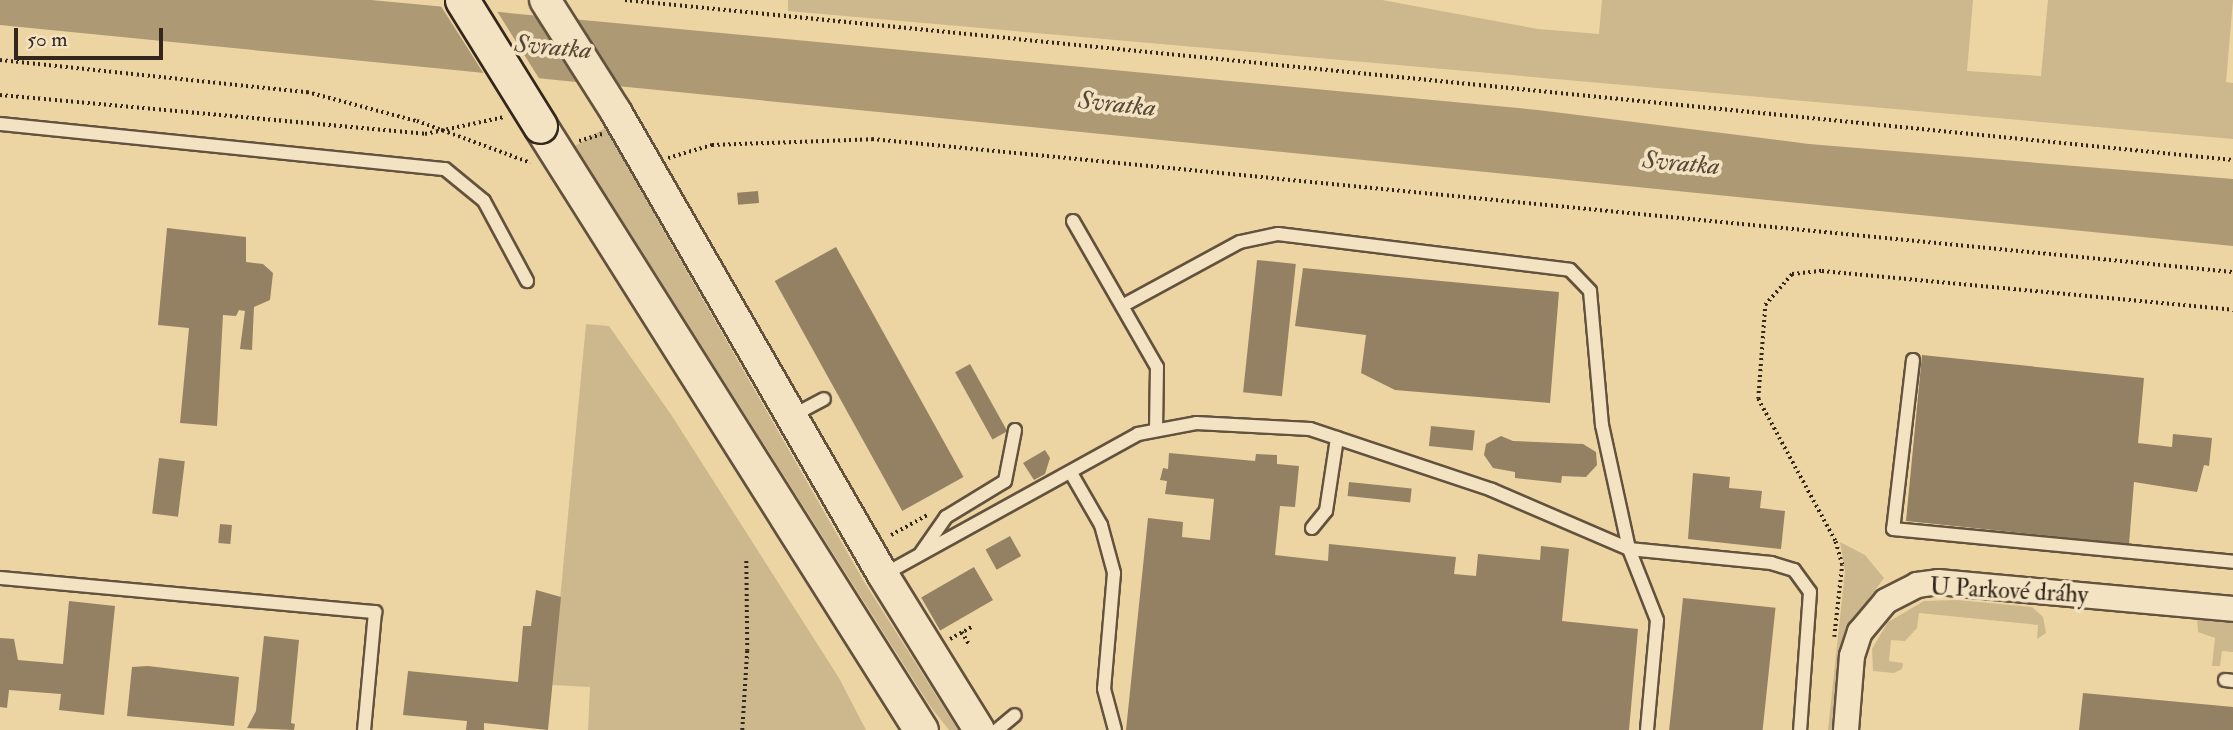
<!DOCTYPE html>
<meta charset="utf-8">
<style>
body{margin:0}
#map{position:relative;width:2233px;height:730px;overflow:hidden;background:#edd4a3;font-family:"IM FELL Double Pica",serif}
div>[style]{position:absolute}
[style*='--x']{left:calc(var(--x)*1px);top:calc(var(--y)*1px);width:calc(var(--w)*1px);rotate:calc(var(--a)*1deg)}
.green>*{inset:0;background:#cdb78c}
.water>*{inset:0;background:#ae9975}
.pier>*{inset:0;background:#edd4a3}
.building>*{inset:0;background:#948163;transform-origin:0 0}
.path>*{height:3.5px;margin-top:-1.75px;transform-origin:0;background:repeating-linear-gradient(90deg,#33271d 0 2px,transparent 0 5.5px)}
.roads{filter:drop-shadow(2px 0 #62523e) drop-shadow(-2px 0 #62523e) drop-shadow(0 2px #62523e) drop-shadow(0 -2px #62523e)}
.service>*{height:12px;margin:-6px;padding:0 6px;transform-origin:6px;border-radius:6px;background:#f3e3c3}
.minor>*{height:24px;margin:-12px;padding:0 12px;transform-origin:12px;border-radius:12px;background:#f3e3c3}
.tertiary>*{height:30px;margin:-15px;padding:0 15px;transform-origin:15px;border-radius:15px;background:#f3e3c3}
.secondary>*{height:33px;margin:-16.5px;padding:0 16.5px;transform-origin:16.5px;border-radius:16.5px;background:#f3e3c3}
.bridges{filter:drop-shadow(2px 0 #33271d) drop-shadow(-2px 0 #33271d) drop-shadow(0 2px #33271d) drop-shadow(0 -2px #33271d)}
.secondary-bridge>*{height:33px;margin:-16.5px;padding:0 16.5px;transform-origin:16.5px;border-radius:16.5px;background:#f3e3c3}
span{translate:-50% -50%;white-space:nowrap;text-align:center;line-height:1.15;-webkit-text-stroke:7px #f3e3c3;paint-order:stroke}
.street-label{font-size:24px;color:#33271d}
.water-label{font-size:26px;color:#584937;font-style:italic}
.scale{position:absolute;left:14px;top:28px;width:149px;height:32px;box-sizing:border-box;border:4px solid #33271d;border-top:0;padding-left:9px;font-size:21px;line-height:24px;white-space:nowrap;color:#33271d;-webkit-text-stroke:5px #f3e3c3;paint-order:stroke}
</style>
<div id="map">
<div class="green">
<div style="clip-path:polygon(788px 0,1382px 0,1538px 29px,1599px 34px,1602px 0,1973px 0,1967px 71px,2041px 76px,2048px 0,2233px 0,2226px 82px,2233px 83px,2233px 139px,788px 11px)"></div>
<div style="clip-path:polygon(605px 128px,863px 580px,958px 730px,949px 730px,930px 706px,575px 146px)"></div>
<div style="clip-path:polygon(586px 324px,609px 326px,672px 416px,839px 678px,866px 730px,588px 730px,590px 687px,552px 685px)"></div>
<div style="clip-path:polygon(1840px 542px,1865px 555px,1884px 578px,1845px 631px,1834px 730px,1828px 730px,1845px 571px)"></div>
<div style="clip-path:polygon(1957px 600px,2032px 607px,2043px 617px,2046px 633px,2037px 639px,2038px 625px,1919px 613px,1917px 628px,1905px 641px,1891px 640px,1889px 661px,1903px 663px,1902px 669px,1894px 673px,1873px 671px,1872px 649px,1888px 622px,1924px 601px)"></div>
<div style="clip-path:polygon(2208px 613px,2233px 623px,2233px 652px,2222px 651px,2220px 666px,2212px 666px,2215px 638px,2198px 632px,2197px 617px)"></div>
</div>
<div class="water">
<div style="clip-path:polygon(0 0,371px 0,1538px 110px,1809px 144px,2233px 179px,2233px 246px,0 25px)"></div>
</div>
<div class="pier">
<div style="clip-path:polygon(439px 3px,495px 8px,540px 80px,484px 74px)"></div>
</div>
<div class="building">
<div style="left:758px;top:191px;width:12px;height:21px;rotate:85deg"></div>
<div style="clip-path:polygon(167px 228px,246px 237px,246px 262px,263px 264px,273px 273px,270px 300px,254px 307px,252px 350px,240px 349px,245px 311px,239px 310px,236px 316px,223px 315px,217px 426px,180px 423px,189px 328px,158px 325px)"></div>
<div style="left:836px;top:247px;width:263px;height:70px;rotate:61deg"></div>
<div style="left:1257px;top:260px;width:39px;height:133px;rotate:6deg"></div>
<div style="clip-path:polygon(1303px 268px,1559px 292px,1550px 403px,1395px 390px,1361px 373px,1366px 335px,1295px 326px)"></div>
<div style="clip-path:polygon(1922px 355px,2144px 378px,2138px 443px,2172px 447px,2173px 434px,2212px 438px,2209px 466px,2204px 465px,2197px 492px,2134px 482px,2129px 544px,1906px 521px)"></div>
<div style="left:970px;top:364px;width:77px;height:17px;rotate:61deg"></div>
<div style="left:1431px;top:426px;width:44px;height:20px;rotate:6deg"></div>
<div style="clip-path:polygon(1501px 436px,1513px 441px,1583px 444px,1596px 452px,1597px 465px,1586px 477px,1562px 476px,1561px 483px,1515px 478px,1515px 472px,1493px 468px,1484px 455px,1486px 444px)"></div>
<div style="clip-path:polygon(1045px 450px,1050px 458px,1045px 474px,1034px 480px,1023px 463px)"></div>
<div style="clip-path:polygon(1169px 453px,1255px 461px,1256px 454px,1277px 455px,1277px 464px,1299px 466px,1295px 507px,1280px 506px,1275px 555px,1328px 561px,1329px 544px,1456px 557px,1454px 574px,1476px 576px,1478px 554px,1540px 560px,1541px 546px,1569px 549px,1562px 621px,1638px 629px,1629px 730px,1126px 730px,1148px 518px,1183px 522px,1182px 537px,1210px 540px,1214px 499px,1165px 494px,1167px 481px,1160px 480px,1163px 468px,1168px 469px)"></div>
<div style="left:159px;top:458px;width:26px;height:56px;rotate:7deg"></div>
<div style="clip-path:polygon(1693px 473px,1730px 477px,1729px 488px,1762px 491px,1760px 508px,1785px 511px,1781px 549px,1688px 539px)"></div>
<div style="left:1349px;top:482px;width:63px;height:14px;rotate:6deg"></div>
<div style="left:220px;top:524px;width:12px;height:19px;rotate:5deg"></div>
<div style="left:1010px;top:536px;width:23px;height:28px;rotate:61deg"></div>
<div style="left:974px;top:567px;width:38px;height:61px;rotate:60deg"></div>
<div style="clip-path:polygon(536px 590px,561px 597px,548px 730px,484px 723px,484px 730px,466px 730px,467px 721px,403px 715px,408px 671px,518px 682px,523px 626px,531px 626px)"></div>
<div style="left:1683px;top:598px;width:93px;height:133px;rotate:6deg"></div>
<div style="clip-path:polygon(69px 601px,115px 606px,104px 715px,59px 710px,61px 694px,9px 690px,7px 708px,0 707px,0 638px,14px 639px,18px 660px,63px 664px)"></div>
<div style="clip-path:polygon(264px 636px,299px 640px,291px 723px,295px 724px,294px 730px,247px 728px,256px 711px)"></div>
<div style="clip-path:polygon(148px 666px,239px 677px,234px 726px,127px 716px,132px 667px)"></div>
<div style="clip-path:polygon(2083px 693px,2233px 707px,2233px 730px,2079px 730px)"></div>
</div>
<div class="path">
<div style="--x:625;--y:0;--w:1616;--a:5.68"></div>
<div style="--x:0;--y:60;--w:309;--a:6"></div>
<div style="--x:307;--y:92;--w:114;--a:14.8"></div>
<div style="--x:417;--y:121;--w:121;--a:20.2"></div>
<div style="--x:0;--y:95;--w:427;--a:5.2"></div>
<div style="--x:425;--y:134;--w:81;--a:-12.1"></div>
<div style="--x:579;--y:141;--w:24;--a:-17"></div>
<div style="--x:668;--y:158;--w:46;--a:-16.5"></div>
<div style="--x:712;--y:145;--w:160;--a:-2.1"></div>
<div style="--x:872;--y:139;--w:1367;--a:5.58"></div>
<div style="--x:891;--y:535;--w:43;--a:-28.9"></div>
<div style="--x:962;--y:632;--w:16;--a:60"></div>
<div style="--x:1834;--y:637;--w:72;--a:-83.7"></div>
<div style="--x:1842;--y:565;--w:25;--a:-106"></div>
<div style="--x:1835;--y:541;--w:162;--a:-118.5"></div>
<div style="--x:1758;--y:399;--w:94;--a:-85.7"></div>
<div style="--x:1765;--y:305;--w:41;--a:-48.9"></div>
<div style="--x:1792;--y:274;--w:30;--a:-6"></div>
<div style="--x:1822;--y:271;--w:413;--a:5.4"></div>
<div style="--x:950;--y:639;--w:26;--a:-29"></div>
<div style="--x:742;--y:730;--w:79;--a:-86.4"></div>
<div style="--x:747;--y:651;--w:90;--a:-90.6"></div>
</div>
<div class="roads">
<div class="service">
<div style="--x:0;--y:124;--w:447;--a:5.8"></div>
<div style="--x:445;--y:169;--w:50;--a:39.4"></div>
<div style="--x:484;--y:201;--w:91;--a:61.7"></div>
<div style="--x:1073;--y:221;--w:168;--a:60.1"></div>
<div style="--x:1157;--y:367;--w:61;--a:90.9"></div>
<div style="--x:1122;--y:306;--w:134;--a:-28.5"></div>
<div style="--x:1240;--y:242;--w:39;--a:-12"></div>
<div style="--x:1278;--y:234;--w:294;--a:7"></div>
<div style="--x:1570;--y:270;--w:29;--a:46"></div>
<div style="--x:1590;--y:291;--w:135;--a:84.9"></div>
<div style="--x:1602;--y:425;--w:127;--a:77.7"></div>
<div style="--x:1629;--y:549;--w:143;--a:5.6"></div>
<div style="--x:1771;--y:563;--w:24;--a:17"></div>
<div style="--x:1794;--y:570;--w:27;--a:54"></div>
<div style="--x:1810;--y:592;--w:138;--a:94.1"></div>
<div style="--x:1913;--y:360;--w:170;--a:96.7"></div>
<div style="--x:1893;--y:529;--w:342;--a:5.5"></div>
<div style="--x:792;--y:416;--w:36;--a:-28"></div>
<div style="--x:1071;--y:473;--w:60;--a:60"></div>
<div style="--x:1101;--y:525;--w:50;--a:74.8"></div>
<div style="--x:1114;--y:573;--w:116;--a:94.9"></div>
<div style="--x:1104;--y:689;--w:42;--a:75"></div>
<div style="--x:1312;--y:528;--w:22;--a:-51"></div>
<div style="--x:1326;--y:511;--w:74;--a:-81.4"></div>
<div style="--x:921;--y:553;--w:44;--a:-55.2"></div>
<div style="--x:946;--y:517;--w:69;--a:-31.4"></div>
<div style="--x:1005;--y:481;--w:52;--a:-78.9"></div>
<div style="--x:883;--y:575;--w:291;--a:-28.9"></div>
<div style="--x:1138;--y:434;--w:59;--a:-10.7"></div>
<div style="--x:1196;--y:423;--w:114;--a:3"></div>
<div style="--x:1310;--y:429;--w:192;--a:18.5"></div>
<div style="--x:1492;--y:490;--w:149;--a:23.3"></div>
<div style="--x:1629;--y:549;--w:76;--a:68.5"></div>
<div style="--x:1657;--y:620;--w:110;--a:95.2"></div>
<div style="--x:0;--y:578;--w:377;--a:5.2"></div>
<div style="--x:375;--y:612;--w:119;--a:95.3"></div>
<div style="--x:2225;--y:680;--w:8;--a:7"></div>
<div style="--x:997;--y:730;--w:23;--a:-40"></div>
</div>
<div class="minor">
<div style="--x:1846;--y:730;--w:74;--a:-85.4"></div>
<div style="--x:1852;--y:656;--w:25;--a:-72"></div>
<div style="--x:1860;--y:632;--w:40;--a:-50"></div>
<div style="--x:1886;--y:601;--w:35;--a:-27"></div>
<div style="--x:1917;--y:585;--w:21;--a:-8"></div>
<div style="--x:1938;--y:582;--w:296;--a:5.2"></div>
</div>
<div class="tertiary">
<div style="--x:545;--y:0;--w:133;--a:57.6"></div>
<div style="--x:616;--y:112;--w:534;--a:60.03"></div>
<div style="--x:883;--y:575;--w:182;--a:58.2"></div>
</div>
<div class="secondary">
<div style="--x:540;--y:126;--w:714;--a:57.76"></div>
</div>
</div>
<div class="bridges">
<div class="secondary-bridge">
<div style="--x:462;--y:0;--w:148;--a:58.2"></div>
</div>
</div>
<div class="street-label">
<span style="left:2009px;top:591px;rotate:3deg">U Parkové dráhy</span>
</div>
<div class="water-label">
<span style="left:553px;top:48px;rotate:5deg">Svratka</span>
<span style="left:1117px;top:105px;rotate:6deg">Svratka</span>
<span style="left:1681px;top:164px;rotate:5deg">Svratka</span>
</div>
<div class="scale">50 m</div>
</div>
